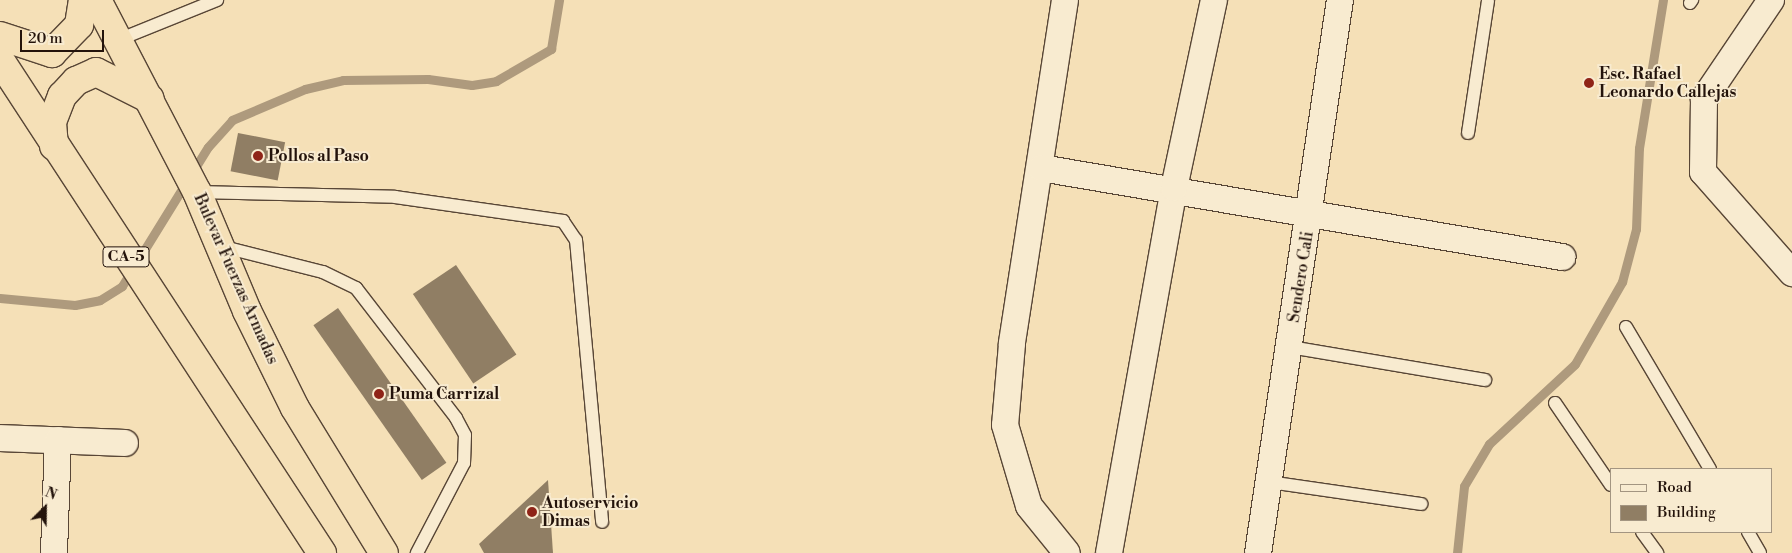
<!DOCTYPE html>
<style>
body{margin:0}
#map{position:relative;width:1792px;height:553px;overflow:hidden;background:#f5e0b7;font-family:"Libre Bodoni",serif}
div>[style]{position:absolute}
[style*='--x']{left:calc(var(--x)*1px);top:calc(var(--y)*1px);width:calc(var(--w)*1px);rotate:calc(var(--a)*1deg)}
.stream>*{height:9px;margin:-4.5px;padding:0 4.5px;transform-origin:4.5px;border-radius:4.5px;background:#ae9a7d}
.building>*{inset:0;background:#907e64;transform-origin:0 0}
.roads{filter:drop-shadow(1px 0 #584636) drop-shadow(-1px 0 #584636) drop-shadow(0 1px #584636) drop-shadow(0 -1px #584636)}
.lane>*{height:12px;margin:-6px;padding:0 6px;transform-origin:6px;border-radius:6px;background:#f8ebd0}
.street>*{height:26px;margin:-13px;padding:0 13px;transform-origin:13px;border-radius:13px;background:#f8ebd0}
.highway>*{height:28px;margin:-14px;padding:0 14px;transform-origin:14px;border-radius:14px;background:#f5e0b7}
.dots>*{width:14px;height:14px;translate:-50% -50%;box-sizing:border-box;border:2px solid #f8ebd0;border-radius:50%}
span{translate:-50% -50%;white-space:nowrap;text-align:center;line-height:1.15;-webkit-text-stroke:4px #f8ebd0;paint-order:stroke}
.shield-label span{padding:1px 4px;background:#f8ebd0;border:1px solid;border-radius:4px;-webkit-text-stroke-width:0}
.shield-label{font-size:15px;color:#23130b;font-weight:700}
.poi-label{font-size:16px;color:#23130b;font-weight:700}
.left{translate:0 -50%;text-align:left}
.street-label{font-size:16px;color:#23130b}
.legend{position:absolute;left:1610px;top:468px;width:162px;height:65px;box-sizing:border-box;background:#f8ebd0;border:1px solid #a39581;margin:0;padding:6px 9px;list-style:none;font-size:15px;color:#23130b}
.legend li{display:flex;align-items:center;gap:10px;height:25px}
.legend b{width:25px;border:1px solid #a39581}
.north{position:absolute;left:20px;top:483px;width:50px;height:50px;-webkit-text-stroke:4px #f8ebd0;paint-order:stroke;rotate:23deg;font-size:14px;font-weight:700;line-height:20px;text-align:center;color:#23130b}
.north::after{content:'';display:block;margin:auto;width:18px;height:22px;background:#23130b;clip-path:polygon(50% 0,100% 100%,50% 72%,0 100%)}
.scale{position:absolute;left:20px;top:30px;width:84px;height:22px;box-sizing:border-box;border:2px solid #23130b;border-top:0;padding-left:6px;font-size:15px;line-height:18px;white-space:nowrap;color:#23130b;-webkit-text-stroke:4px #f8ebd0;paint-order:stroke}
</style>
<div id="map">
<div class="stream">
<div style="--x:0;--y:298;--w:75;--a:5.3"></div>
<div style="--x:75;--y:305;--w:25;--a:-11"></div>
<div style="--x:100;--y:300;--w:26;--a:-32"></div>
<div style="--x:122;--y:286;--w:163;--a:-58.3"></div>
<div style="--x:208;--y:147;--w:36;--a:-48"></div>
<div style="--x:232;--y:120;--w:79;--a:-23"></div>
<div style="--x:305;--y:89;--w:39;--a:-13"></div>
<div style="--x:343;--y:80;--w:85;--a:-0.7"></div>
<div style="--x:428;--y:79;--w:44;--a:7.8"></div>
<div style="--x:472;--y:85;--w:24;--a:-9"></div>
<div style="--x:496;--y:81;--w:64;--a:-30.2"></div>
<div style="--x:551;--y:49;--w:50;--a:-80.7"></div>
<div style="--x:1457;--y:553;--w:67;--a:-84"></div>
<div style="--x:1464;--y:486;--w:49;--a:-59.2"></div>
<div style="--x:1489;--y:444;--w:117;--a:-42.9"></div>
<div style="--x:1575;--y:364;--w:95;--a:-60.2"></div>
<div style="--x:1622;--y:282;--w:55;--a:-75.2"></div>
<div style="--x:1636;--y:229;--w:81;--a:-87.9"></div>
<div style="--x:1639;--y:148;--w:150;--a:-80.8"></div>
</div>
<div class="building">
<div style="left:238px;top:133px;width:48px;height:39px;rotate:11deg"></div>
<div style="left:456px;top:265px;width:108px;height:52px;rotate:56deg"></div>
<div style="left:338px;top:308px;width:189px;height:30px;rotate:55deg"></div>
<div style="clip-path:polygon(548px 480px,553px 553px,484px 553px,479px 544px)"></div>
</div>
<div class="roads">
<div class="lane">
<div style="--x:1690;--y:3;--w:4;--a:-56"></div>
<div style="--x:118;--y:40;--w:107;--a:-22"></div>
<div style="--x:1468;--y:133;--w:134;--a:-81.4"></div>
<div style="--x:197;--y:192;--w:198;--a:1.4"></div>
<div style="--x:395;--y:197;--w:170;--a:8.1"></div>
<div style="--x:563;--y:221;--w:23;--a:56"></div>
<div style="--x:576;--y:240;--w:283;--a:84.7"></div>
<div style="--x:220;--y:246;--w:106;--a:14.2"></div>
<div style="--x:323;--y:272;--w:37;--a:26"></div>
<div style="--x:356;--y:288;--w:164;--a:52.4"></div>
<div style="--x:456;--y:418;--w:19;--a:62"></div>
<div style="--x:465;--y:435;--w:28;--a:92"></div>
<div style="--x:464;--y:463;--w:102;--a:117.6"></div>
<div style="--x:1626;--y:327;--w:165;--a:59.4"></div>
<div style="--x:1290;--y:347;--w:198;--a:9.6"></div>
<div style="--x:1555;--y:403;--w:99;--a:55.7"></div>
<div style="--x:1269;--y:482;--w:154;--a:8.2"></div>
<div style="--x:1642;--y:532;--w:26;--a:54"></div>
<div style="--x:1748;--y:532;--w:24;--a:60"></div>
</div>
<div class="street">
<div style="--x:1065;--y:0;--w:348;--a:98.8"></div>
<div style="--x:1012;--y:344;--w:81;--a:94.9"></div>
<div style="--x:1005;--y:425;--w:84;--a:73.5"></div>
<div style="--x:1029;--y:506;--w:60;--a:51"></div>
<div style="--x:1771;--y:0;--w:120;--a:124.1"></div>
<div style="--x:1704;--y:99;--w:73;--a:90.8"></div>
<div style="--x:1703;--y:172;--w:135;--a:48.6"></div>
<div style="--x:1041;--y:168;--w:529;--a:9.69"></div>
<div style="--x:0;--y:438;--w:125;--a:2.3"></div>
<div style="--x:54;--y:553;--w:113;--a:-88"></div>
<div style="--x:1109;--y:553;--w:371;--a:-79.9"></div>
<div style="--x:1174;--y:188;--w:192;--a:-78"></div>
<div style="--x:1258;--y:553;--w:559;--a:-81.57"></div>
</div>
<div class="highway">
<div style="--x:97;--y:0;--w:216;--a:62.5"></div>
<div style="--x:197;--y:192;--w:129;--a:67.2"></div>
<div style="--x:247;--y:311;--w:108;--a:63.7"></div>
<div style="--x:295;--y:408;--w:170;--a:58.5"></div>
<div style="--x:0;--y:36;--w:55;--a:18.1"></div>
<div style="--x:52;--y:53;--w:39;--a:-46"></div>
<div style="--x:79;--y:25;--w:25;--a:-81"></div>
<div style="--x:0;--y:60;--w:589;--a:56.85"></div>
<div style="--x:54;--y:146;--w:24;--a:-95"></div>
<div style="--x:52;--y:122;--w:28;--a:-69"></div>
<div style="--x:62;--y:96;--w:21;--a:-47"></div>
<div style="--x:76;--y:81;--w:22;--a:-24"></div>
<div style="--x:96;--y:72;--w:60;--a:26.6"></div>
</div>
</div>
<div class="dots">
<div style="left:1589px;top:83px;background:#8f2418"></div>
<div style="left:258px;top:156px;background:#8f2418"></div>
<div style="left:379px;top:394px;background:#8f2418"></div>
<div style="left:532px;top:512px;background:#8f2418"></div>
</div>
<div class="shield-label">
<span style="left:126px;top:257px">CA-5</span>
</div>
<div class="poi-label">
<span class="left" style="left:1599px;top:83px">Esc. Rafael<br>Leonardo Callejas</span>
<span class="left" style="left:268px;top:156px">Pollos al Paso</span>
<span class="left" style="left:389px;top:394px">Puma Carrizal</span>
<span class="left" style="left:542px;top:512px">Autoservicio<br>Dimas</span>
</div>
<div class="street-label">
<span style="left:1301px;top:277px;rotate:-81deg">Sendero Cali</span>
<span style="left:236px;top:279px;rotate:66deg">Bulevar Fuerzas Armadas</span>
</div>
<ul class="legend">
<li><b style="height:6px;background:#f8ebd0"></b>Road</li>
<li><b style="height:14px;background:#907e64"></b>Building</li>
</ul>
<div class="north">N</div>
<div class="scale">20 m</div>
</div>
